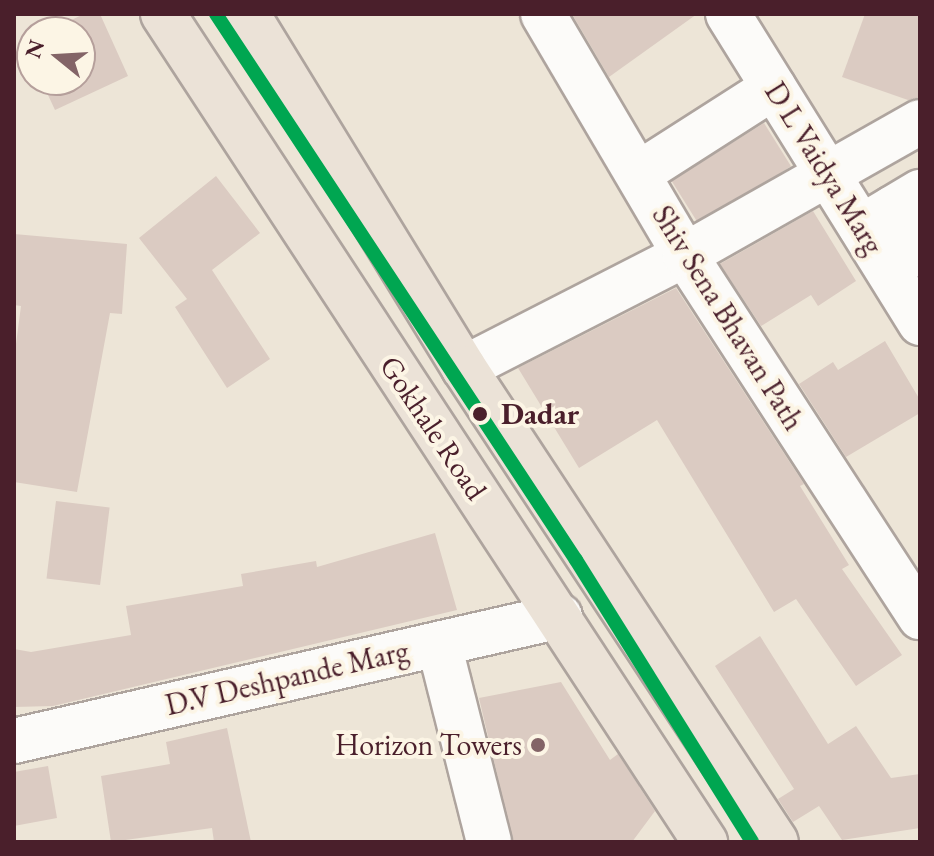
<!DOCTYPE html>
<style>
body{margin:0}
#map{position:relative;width:934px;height:856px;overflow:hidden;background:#ede5d7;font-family:"EB Garamond",serif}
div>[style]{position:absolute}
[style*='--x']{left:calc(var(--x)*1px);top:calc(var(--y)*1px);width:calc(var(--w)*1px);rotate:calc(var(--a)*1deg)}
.building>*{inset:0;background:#dbcbc2;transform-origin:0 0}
.roads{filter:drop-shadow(2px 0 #aea49e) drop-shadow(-2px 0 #aea49e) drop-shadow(0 2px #aea49e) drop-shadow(0 -2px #aea49e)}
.minor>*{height:44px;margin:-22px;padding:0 22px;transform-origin:22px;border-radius:22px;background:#fcfbf9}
.major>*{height:44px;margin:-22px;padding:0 22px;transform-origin:22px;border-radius:22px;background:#ebe2d7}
.metro-1>*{height:14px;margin:-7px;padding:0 7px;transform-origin:7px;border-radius:7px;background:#00a651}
.dots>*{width:22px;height:22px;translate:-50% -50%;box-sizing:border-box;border:4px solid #fcf5e5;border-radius:50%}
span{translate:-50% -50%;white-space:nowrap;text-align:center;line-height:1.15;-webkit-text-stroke:8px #fcf5e5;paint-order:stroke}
.street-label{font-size:30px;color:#4a1f2b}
.stop-label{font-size:30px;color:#4a1f2b;font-weight:700}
.left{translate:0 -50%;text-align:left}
.poi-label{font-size:30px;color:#4a1f2b}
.right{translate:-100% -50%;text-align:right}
.frame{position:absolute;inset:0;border:16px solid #4a1f2b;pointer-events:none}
.north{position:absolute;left:16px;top:16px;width:80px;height:80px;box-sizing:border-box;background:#fcf5e5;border:2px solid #b59f9b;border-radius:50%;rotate:288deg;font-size:22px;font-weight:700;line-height:32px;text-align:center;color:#4a1f2b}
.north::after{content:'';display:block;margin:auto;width:28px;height:36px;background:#836467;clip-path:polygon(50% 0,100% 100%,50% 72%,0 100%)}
</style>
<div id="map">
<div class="building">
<div style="clip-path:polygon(84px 14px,100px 14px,128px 76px,55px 110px,41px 80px,80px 80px,80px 32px,46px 32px)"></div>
<div style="clip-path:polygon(572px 14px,697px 14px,609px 77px)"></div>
<div style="clip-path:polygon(865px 14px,920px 14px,920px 97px,908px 100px,842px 77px)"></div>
<div style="left:764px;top:123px;width:51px;height:109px;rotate:58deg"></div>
<div style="clip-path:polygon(216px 176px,260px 233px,212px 270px,270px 359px,227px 388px,175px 307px,187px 299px,139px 238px)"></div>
<div style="clip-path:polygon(813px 211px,856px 281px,818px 306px,811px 295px,761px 326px,720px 264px)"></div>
<div style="clip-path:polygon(14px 234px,127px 244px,122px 314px,110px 313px,77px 492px,14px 482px,14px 359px,21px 306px,14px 305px)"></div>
<div style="clip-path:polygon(676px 288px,804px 484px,800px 486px,849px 565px,842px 569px,902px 655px,856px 686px,796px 599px,774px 612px,657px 420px,579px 468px,518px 368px)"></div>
<div style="clip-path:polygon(885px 341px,920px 400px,920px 413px,846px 457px,799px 384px,833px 362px,838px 370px)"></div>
<div style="left:56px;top:501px;width:54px;height:78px;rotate:7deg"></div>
<div style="clip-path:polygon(435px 533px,457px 610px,53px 706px,14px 707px,14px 649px,31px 652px,131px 635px,126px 606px,243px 586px,241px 574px,316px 561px,317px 567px)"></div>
<div style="clip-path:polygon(760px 636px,828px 744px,856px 726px,891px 778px,920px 774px,920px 828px,842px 840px,819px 806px,793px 822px,778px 799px,794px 789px,715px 666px)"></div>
<div style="clip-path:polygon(561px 682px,610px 760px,618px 754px,655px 811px,632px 842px,513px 842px,479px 698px)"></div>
<div style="clip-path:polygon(227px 728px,251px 842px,214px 842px,212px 828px,111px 842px,101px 776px,170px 764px,166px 742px)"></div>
<div style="clip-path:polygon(48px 766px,57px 818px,14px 826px,14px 772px)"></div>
</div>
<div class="roads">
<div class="minor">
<div style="--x:543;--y:14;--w:280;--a:59.5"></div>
<div style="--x:685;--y:255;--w:432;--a:57"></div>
<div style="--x:728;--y:14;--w:364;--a:58.1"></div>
<div style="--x:638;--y:174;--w:161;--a:-32.6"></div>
<div style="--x:893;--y:208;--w:54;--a:60.1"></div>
<div style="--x:861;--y:227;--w:69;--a:-30.7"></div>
<div style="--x:464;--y:368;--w:248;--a:-27.1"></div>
<div style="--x:685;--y:255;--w:270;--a:-29.5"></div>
<div style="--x:439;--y:644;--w:204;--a:75.8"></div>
<div style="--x:14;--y:741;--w:560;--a:-12.89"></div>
</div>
<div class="major">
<div style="--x:163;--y:14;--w:990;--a:56.79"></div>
<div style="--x:247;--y:14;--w:415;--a:58.5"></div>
<div style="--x:464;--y:368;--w:567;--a:56.65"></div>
</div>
</div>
<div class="metro-1">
<div style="--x:216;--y:14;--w:654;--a:56.6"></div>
<div style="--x:576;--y:560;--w:332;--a:58"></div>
</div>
<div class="dots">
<div style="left:480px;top:414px;background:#4a1f2b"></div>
<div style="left:538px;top:745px;background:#836467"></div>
</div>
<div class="street-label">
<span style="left:824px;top:168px;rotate:58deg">D L Vaidya Marg</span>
<span style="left:728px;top:318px;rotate:58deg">Shiv Sena Bhavan Path</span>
<span style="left:433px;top:428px;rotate:56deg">Gokhale Road</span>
<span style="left:287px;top:678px;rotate:-13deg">D.V Deshpande Marg</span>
</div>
<div class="stop-label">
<span class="left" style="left:501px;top:414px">Dadar</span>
</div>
<div class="poi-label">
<span class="right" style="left:522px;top:745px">Horizon Towers</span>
</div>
<div class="frame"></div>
<div class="north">N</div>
</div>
